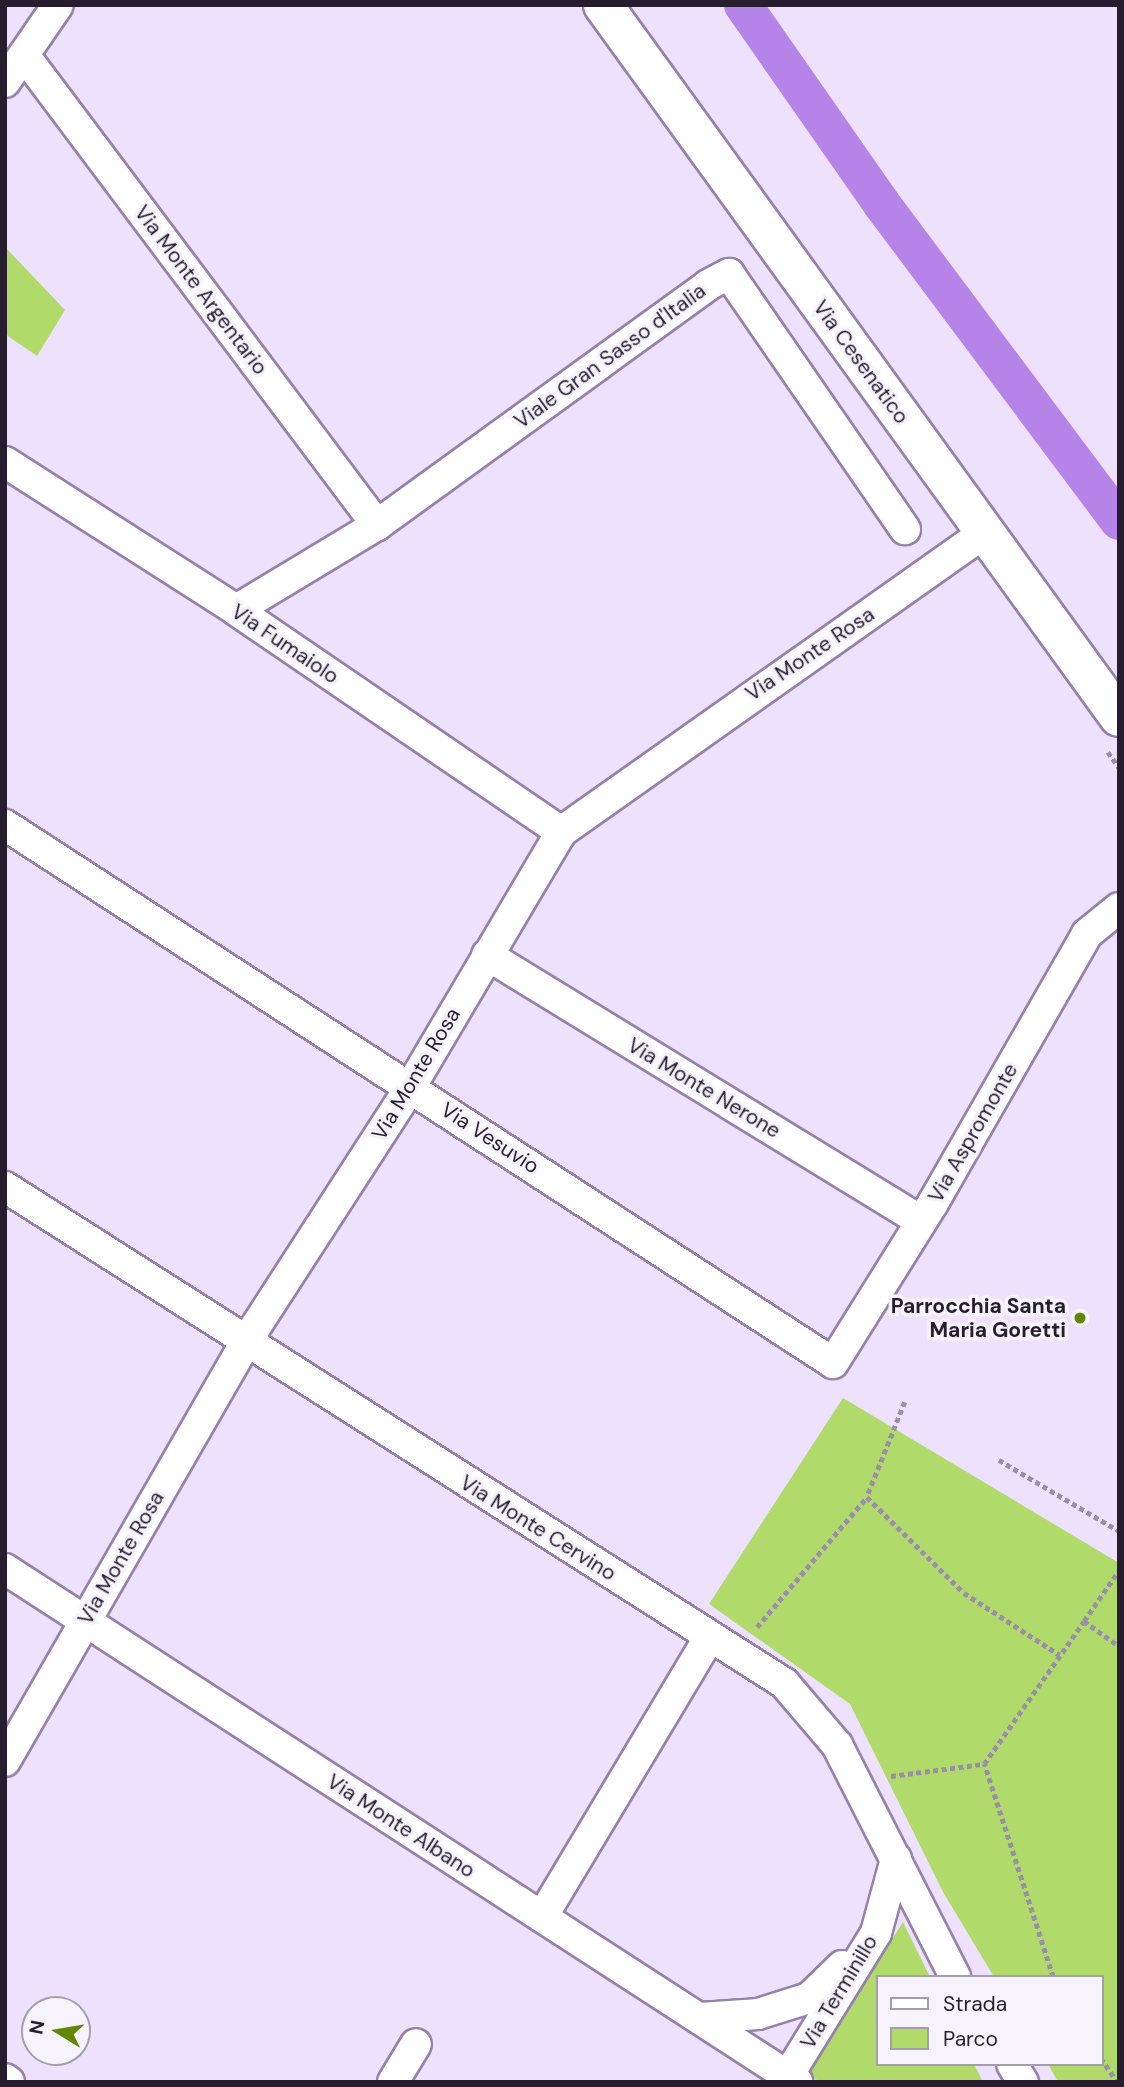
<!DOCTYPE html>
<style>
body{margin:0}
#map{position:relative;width:1124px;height:2087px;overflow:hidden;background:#eee1fe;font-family:"DM Sans",sans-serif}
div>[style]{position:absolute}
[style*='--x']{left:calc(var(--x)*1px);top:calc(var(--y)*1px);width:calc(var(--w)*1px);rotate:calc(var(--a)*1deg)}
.green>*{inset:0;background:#b0da69}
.canal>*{height:38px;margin:-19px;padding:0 19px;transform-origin:19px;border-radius:19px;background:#b683e9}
.path>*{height:4.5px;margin-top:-2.25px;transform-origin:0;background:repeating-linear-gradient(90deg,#9a8fa7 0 5px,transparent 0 8.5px)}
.roads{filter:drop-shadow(2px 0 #9581ab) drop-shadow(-2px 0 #9581ab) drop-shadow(0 2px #9581ab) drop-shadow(0 -2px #9581ab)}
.street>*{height:30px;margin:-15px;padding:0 15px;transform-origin:15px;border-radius:15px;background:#fff}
.secondary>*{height:38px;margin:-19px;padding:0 19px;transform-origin:19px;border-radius:19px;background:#fff}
.dots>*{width:19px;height:19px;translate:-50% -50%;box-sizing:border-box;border:4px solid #f7f3fc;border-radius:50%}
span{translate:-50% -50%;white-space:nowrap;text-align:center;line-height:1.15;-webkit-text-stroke:7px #f7f3fc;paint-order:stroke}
.street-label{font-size:21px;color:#261e2f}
.poi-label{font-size:21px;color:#261e2f;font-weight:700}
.right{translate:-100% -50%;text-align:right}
.frame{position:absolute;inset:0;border:7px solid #261e2f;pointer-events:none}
.legend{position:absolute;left:876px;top:1975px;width:228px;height:91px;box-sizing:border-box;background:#f7f3fc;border:2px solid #a39eaa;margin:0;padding:9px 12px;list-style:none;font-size:21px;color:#261e2f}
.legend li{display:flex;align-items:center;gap:14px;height:35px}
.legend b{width:35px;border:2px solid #a39eaa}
.north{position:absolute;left:21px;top:1996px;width:70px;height:70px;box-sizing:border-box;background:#f7f3fc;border:2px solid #a39eaa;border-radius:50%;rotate:281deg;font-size:19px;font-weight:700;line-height:28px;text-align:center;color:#261e2f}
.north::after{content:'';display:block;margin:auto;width:24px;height:32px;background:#638606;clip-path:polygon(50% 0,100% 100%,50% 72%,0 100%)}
</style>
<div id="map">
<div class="green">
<div style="clip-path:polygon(5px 247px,65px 310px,37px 356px,5px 334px)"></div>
<div style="clip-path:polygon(843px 1398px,1119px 1563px,1119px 2082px,1058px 2082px,1048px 2064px,1101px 2064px,1101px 1977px,994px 1977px,943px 1892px,850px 1704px,709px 1604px)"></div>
<div style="clip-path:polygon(903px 1922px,930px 1977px,877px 1977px,877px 2064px,974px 2064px,983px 2082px,820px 2082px,806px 2073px)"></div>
</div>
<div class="canal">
<div style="--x:743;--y:5;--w:241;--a:55.1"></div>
<div style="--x:881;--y:203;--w:397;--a:53.2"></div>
</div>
<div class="path">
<div style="--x:1108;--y:752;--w:19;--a:54"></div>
<div style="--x:905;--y:1402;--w:102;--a:111.8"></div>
<div style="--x:867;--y:1497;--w:136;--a:44.7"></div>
<div style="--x:964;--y:1593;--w:114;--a:32.9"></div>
<div style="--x:999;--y:1460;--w:139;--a:30.6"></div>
<div style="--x:1084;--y:1621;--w:62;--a:-55.5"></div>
<div style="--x:757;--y:1627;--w:170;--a:-49.8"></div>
<div style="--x:891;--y:1776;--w:94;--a:-7.4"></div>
<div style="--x:1053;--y:1977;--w:224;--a:-107.9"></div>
<div style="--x:984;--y:1764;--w:174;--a:-55"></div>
<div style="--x:1084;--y:1621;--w:43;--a:35.5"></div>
<div style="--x:1101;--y:2058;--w:29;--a:56"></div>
</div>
<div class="roads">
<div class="street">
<div style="--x:24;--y:55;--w:588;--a:53.09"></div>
<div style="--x:5;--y:82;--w:93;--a:-55.5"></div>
<div style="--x:5;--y:462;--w:274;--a:32.6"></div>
<div style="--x:236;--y:610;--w:394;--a:34.3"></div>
<div style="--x:236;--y:610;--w:165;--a:-31.1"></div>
<div style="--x:377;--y:525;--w:409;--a:-35.9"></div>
<div style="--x:708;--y:285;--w:24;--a:-28"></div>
<div style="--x:729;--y:274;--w:310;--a:55.4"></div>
<div style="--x:5;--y:825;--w:987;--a:33.01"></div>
<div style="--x:833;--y:1363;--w:189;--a:-58"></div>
<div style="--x:933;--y:1203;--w:310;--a:-60.2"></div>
<div style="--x:1087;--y:934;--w:41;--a:-39.1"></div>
<div style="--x:487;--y:955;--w:509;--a:31.5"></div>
<div style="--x:5;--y:1187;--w:924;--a:32.49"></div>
<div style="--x:784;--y:1683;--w:82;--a:49.5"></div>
<div style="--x:837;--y:1745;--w:260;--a:63"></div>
<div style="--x:5;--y:1569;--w:944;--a:32.93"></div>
<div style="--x:5;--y:1761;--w:482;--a:-60.1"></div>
<div style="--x:245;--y:1343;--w:306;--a:-57.1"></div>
<div style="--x:411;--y:1086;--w:295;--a:-59.4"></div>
<div style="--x:561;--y:832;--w:518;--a:-35.25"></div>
<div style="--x:542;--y:1917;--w:327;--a:-59.1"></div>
<div style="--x:700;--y:2018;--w:58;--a:-3.9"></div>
<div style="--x:758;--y:2014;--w:53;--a:-17.4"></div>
<div style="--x:809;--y:1998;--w:46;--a:-44.1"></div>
<div style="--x:1012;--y:2064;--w:21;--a:59"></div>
<div style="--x:5;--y:2079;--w:5;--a:37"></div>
<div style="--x:393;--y:2082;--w:44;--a:-58.8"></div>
<div style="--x:784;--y:2082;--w:175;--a:-58.3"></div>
<div style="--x:876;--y:1933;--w:77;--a:-74.9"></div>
</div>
<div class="secondary">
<div style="--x:603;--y:5;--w:879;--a:54.07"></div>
</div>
</div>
<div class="dots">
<div style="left:1080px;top:1318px;background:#638606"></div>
</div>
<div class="street-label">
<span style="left:201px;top:290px;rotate:53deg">Via Monte Argentario</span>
<span style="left:610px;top:356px;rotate:-36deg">Viale Gran Sasso d'Italia</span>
<span style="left:861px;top:362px;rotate:54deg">Via Cesenatico</span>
<span style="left:285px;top:644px;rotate:34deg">Via Fumaiolo</span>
<span style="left:810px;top:654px;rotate:-34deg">Via Monte Rosa</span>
<span style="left:416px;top:1074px;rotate:-59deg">Via Monte Rosa</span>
<span style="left:704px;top:1088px;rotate:31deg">Via Monte Nerone</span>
<span style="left:973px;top:1133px;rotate:-60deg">Via Aspromonte</span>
<span style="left:490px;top:1138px;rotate:33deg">Via Vesuvio</span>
<span style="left:538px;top:1528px;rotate:32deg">Via Monte Cervino</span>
<span style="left:121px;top:1558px;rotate:-60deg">Via Monte Rosa</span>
<span style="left:401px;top:1826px;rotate:33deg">Via Monte Albano</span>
<span style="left:839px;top:1992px;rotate:-59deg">Via Terminillo</span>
</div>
<div class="poi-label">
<span class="right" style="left:1066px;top:1318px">Parrocchia Santa<br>Maria Goretti</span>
</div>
<div class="frame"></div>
<ul class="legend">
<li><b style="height:9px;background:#fff"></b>Strada</li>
<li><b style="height:19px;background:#b0da69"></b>Parco</li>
</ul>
<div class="north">N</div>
</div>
